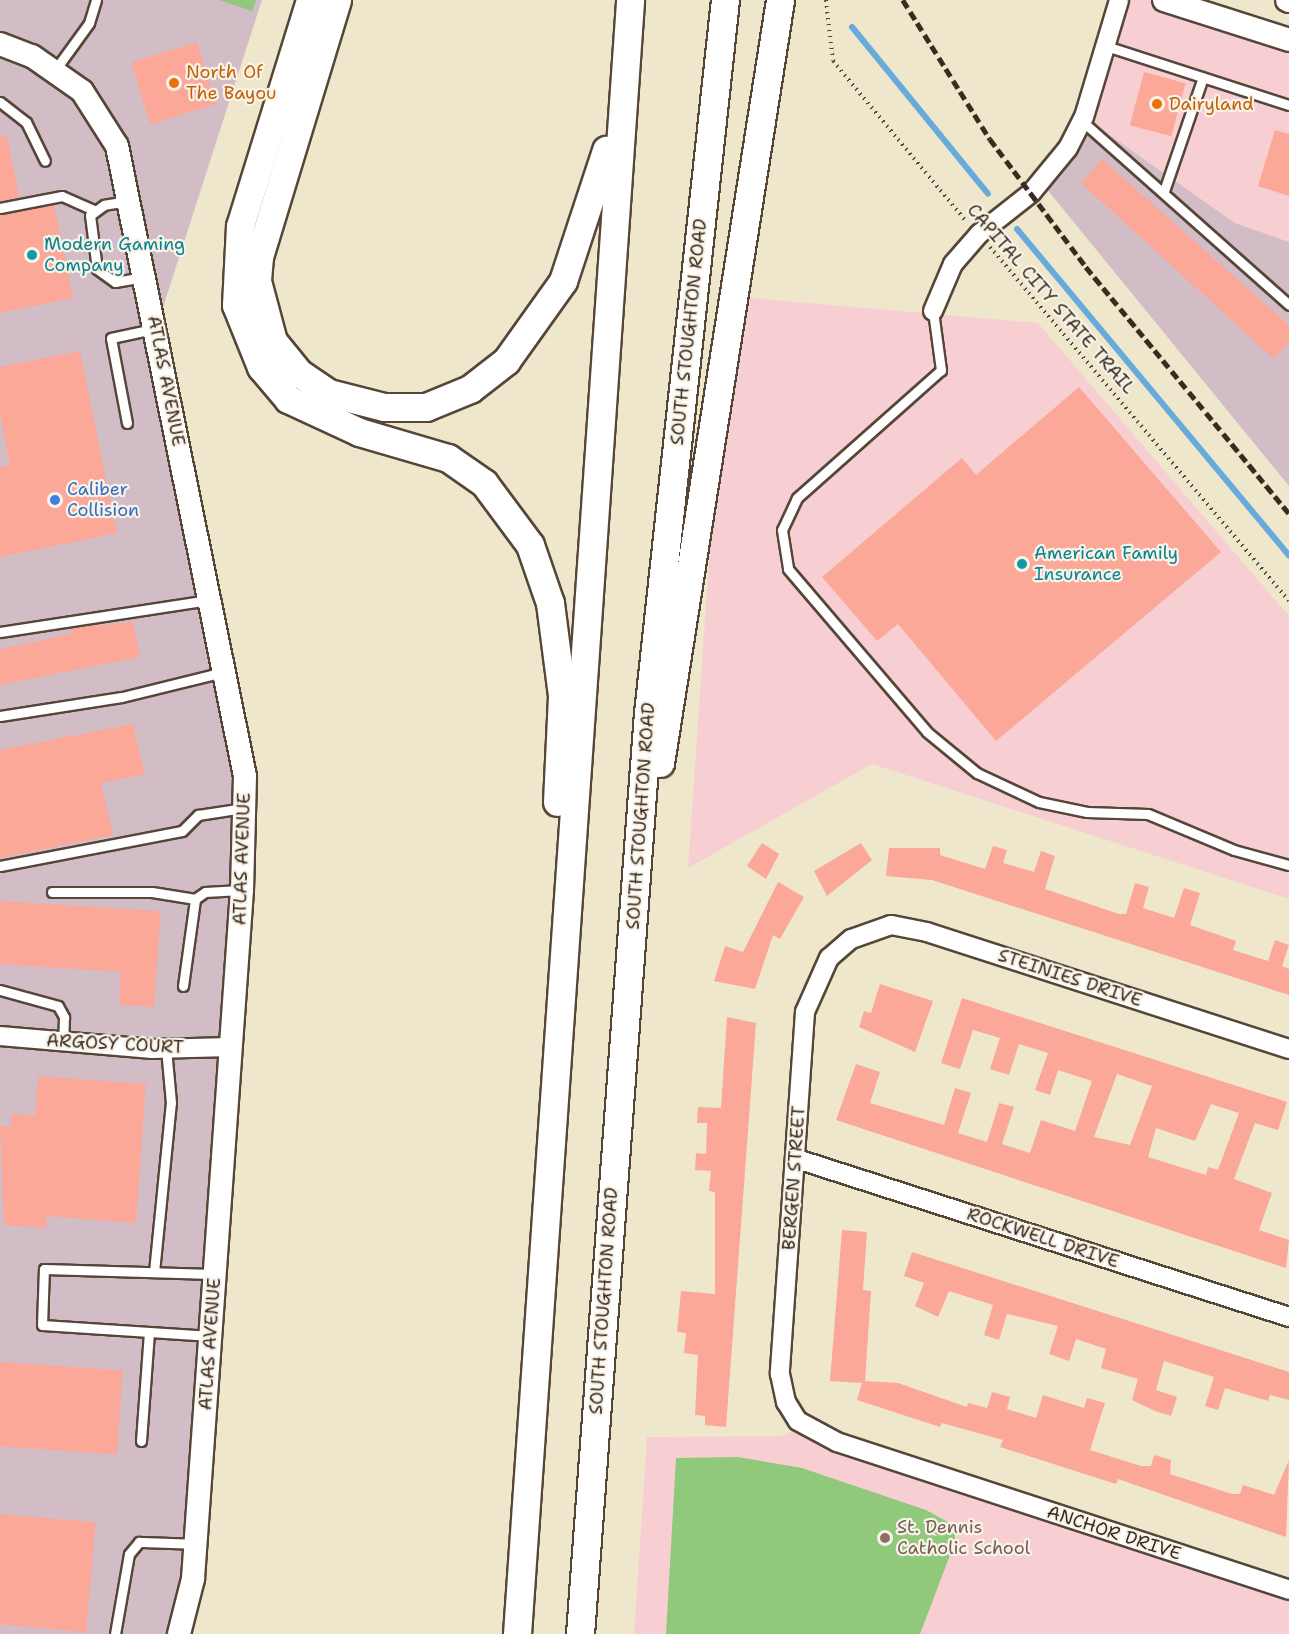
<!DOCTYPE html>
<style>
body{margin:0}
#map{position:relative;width:1289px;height:1634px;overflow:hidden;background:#efe7cc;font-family:"Shantell Sans",sans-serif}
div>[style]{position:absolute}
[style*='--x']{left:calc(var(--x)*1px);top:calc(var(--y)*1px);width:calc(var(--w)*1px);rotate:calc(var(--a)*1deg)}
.built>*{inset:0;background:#f7cfd3}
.industrial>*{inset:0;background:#d2bdc7}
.green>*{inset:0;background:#90c87c}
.stream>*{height:6px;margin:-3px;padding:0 3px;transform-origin:3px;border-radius:3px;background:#66abdc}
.building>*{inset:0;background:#fba899;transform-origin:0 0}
.path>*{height:4px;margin-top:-2px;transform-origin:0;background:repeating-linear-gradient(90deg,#564638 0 1.5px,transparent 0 6px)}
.roads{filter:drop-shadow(2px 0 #564638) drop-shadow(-2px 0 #564638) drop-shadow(0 2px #564638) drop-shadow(0 -2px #564638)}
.service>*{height:9px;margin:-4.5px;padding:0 4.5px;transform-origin:4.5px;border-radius:4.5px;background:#fff}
.minor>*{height:18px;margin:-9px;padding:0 9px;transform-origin:9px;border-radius:9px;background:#fff}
.tertiary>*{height:22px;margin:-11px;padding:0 11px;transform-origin:11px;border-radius:11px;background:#fff}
.primary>*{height:27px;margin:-13.5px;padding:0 13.5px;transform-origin:13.5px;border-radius:13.5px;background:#fff}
.rail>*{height:4.5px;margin-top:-2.25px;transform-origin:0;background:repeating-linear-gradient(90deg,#3b2a1e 0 9px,transparent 0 13.5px)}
.dots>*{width:16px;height:16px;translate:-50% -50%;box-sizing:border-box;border:3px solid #f7f3e8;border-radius:50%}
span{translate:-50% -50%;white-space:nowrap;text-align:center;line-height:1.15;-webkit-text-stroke:4.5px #f7f3e8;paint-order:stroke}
.food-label{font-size:18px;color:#c56008}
.left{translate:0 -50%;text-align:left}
.culture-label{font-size:18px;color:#0d838f}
.street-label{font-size:18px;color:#3b2a1e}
.shop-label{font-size:18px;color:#366cbe}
.education-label{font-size:18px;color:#785e54}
</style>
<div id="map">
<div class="built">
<div style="clip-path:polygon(1119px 0,1164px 0,1289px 40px,1289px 242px,1235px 223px,1084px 117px)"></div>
<div style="clip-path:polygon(727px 296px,1038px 323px,1289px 616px,1289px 899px,872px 764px,688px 868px)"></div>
<div style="clip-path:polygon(805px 1425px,1289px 1590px,1289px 1634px,634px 1634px,647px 1437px,782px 1436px)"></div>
</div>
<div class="industrial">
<div style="clip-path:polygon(0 0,262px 0,156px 329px,245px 776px,179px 1634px,0 1634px)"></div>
<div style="clip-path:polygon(1084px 117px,1235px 223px,1289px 242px,1289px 486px,1041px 182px)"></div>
</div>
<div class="green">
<div style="clip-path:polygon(219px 0,256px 0,252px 11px)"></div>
<div style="clip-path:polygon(738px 1457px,802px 1468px,926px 1510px,955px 1526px,955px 1542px,920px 1634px,666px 1634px,676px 1458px)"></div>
</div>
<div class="stream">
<div style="--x:852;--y:27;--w:215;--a:50.8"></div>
<div style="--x:1017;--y:229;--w:425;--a:50.2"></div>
</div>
<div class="building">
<div style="left:197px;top:42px;width:65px;height:69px;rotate:73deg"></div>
<div style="left:1144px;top:72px;width:43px;height:55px;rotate:15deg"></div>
<div style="clip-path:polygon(1275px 130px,1289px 134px,1289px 196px,1258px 186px)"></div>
<div style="clip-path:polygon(7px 136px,19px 197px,0 201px,0 137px)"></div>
<div style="clip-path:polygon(1102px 159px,1289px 325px,1289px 342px,1274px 359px,1081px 183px)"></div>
<div style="clip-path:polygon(54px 204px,73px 298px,0 313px,0 215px)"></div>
<div style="clip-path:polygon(80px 351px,117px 533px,0 557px,0 467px,10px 465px,0 414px,0 367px)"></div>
<div style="clip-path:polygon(1079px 387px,1221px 552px,996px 741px,898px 624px,877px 641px,822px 577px,962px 458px,976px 475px)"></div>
<div style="clip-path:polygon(133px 622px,140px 657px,0 685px,0 649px,72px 634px,71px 628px)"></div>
<div style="clip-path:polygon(133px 724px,145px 774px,101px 783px,113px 835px,0 858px,0 750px)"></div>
<div style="clip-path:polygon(762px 843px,779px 854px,766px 879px,747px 866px)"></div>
<div style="clip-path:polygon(861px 843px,872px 860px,827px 896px,814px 871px)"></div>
<div style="clip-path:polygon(993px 846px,1007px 850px,1003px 863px,1034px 872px,1041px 851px,1055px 856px,1045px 889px,1119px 914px,1126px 914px,1135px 883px,1149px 887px,1143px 908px,1174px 918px,1184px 888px,1200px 893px,1190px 925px,1236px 941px,1233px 950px,1268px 961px,1275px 940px,1289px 945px,1282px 966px,1289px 969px,1289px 995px,932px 880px,886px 876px,889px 848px,940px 848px,940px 855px,985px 869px)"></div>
<div style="clip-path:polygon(778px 882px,804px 897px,780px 939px,773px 935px,755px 989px,714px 981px,725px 946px,743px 952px)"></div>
<div style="clip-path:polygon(0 901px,161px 911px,154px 1007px,119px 1005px,121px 972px,0 964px)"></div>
<div style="clip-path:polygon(880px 984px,933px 1001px,915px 1052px,859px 1027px,864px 1011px,871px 1013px)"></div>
<div style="clip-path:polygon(evenodd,962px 998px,1287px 1102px,1278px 1130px,1255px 1123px,1234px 1179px,1272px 1193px,1259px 1230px,1289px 1240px,1286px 1268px,836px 1120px,856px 1064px,880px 1072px,870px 1103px,944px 1125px,955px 1088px,971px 1093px,958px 1133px,987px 1142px,999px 1103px,1014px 1107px,1002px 1144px,1030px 1153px,1041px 1120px,1075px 1131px,1092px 1081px,1058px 1070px,1050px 1095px,1035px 1090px,1048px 1053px,1019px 1044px,1009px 1075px,990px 1069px,1000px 1038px,973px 1030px,960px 1069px,941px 1063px,962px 998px,1117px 1074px,1152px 1086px,1130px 1145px,1094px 1137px,1117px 1074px,962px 998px,1211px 1104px,1239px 1113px,1218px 1170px,1208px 1167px,1206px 1175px,1148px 1157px,1156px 1128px,1195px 1141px,1211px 1104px)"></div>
<div style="clip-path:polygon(727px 1017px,756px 1023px,726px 1427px,705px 1425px,705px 1416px,695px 1415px,698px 1355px,684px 1353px,686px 1333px,677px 1332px,681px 1291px,715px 1294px,715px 1192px,709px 1191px,711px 1171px,695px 1170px,696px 1153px,706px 1154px,707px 1123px,697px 1123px,698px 1107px,721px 1108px)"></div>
<div style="clip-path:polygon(38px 1076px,146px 1084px,136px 1223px,47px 1216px,46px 1228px,4px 1225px,0 1126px,11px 1127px,12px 1114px,35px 1116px)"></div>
<div style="clip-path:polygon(842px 1230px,867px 1232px,863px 1290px,871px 1291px,865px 1381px,898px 1383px,967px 1407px,968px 1403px,987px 1408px,992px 1392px,1010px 1397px,1007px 1409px,1036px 1418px,1043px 1395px,1084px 1408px,1087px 1398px,1105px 1403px,1090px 1450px,1141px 1466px,1151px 1466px,1154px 1455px,1171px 1460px,1170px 1474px,1232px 1494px,1240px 1494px,1243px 1485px,1274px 1495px,1289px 1460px,1286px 1537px,1118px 1479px,1116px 1484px,1000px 1447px,1003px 1440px,942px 1423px,940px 1427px,857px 1400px,862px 1383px,830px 1381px)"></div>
<div style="clip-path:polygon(912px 1252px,1289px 1372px,1289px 1400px,1270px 1395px,1268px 1401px,1225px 1388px,1218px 1410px,1205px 1406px,1214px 1377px,1164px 1361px,1156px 1390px,1177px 1397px,1171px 1416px,1155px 1411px,1132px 1400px,1138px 1379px,1101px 1368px,1106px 1349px,1076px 1339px,1069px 1361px,1049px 1354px,1058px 1326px,1007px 1314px,999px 1340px,984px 1335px,993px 1305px,949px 1291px,938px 1317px,915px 1306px,924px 1283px,904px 1276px)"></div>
<div style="left:0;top:1362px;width:123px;height:84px;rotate:4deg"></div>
<div style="left:0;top:1514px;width:96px;height:110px;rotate:5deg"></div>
</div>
<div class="path">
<div style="--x:826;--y:0;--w:61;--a:83.5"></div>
<div style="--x:833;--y:61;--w:208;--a:50.3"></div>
<div style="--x:990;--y:247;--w:463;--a:49.8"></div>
</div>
<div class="roads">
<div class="service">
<div style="--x:1106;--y:46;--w:192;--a:17.9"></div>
<div style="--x:55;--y:70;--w:58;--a:-54.1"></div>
<div style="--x:89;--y:23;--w:24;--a:-73"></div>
<div style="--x:0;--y:102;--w:33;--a:38"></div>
<div style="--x:26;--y:122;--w:43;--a:64"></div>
<div style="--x:1082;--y:121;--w:277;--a:41.6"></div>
<div style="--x:1164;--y:191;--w:120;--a:-71.1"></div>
<div style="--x:128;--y:201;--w:24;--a:171"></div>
<div style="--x:104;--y:205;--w:17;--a:144"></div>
<div style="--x:90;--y:215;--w:54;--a:82.6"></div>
<div style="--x:97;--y:269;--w:22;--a:36"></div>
<div style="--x:115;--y:282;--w:29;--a:-10"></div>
<div style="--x:0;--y:208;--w:63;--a:-11"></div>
<div style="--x:62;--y:196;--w:35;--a:24"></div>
<div style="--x:933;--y:311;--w:60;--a:82.3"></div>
<div style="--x:941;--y:370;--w:193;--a:138.4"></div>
<div style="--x:797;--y:498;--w:35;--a:115"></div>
<div style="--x:782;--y:530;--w:39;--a:81"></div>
<div style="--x:788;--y:569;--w:214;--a:49.5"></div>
<div style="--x:927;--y:732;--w:65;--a:39.4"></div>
<div style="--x:977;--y:773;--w:68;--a:25.1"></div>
<div style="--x:1039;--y:802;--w:49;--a:11.8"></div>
<div style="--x:1087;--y:812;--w:61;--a:1.9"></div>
<div style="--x:1148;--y:814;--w:93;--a:22.7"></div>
<div style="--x:1234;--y:850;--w:57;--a:15.3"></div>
<div style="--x:127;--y:423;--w:86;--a:-100.7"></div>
<div style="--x:111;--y:338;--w:43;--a:-12.1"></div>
<div style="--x:0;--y:632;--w:210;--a:-8.7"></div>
<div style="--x:0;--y:716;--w:123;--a:-8.9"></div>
<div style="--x:122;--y:697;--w:105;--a:-13.8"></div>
<div style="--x:0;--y:866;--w:185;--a:-10.9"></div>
<div style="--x:182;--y:831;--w:23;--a:-45"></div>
<div style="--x:198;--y:815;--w:47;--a:-8.7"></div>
<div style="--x:52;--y:892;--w:100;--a:0"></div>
<div style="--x:152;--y:892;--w:44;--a:9.2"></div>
<div style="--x:183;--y:986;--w:88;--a:-82.1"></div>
<div style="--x:195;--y:899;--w:12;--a:-35"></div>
<div style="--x:205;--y:892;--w:36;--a:-3"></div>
<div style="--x:0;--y:990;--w:60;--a:15.4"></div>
<div style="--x:58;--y:1006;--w:13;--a:61"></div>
<div style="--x:64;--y:1017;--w:25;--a:92"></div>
<div style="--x:154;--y:1272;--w:170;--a:-84.3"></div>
<div style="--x:171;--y:1103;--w:55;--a:-95.2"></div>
<div style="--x:211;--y:1336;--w:169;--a:-176.3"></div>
<div style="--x:42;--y:1325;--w:56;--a:-88"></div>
<div style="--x:44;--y:1269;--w:169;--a:1.7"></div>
<div style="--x:141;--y:1441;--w:109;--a:-85.8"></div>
<div style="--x:115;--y:1634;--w:81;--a:-80.1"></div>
<div style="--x:129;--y:1554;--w:16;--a:-50"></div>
<div style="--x:139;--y:1542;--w:56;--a:2"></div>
</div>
<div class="minor">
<div style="--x:933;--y:311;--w:51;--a:-66.9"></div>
<div style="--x:953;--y:264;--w:40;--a:-49"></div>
<div style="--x:979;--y:234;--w:66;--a:-38.3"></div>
<div style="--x:1031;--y:193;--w:58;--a:-50.6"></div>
<div style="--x:1068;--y:148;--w:35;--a:-63"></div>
<div style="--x:1084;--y:117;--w:122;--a:-73.3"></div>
<div style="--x:0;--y:1036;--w:153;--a:4.9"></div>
<div style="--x:152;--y:1049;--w:79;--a:-1.5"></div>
<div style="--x:1289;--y:1049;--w:380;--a:-162.1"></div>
<div style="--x:927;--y:932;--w:37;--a:-169"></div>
<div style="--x:891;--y:925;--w:42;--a:160.7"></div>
<div style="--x:851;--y:939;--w:29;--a:139"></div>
<div style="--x:829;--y:958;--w:59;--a:114"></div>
<div style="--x:805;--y:1012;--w:363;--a:94"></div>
<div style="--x:780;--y:1374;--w:29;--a:78"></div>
<div style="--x:786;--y:1402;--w:22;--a:58"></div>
<div style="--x:798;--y:1421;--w:44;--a:28.3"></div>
<div style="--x:837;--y:1442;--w:476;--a:18.1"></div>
<div style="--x:797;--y:1159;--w:517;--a:17.8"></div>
</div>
<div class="tertiary">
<div style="--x:1164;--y:0;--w:131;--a:17.7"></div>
<div style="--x:1287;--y:0;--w:2;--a:27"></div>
<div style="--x:0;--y:44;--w:34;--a:21"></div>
<div style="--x:32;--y:56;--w:61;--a:35"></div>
<div style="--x:82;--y:91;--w:65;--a:57.5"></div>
<div style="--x:117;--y:146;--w:643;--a:78.52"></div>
<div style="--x:245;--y:776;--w:114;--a:91.5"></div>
<div style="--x:242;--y:890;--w:691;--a:94.07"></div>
<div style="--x:193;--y:1579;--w:57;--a:104.3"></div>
</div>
<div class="primary">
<div style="--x:310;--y:0;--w:237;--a:107.2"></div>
<div style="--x:240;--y:226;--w:79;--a:92.9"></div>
<div style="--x:236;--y:305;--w:67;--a:68"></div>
<div style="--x:261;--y:367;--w:42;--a:49.8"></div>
<div style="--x:288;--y:399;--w:78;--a:24.9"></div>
<div style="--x:359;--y:432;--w:93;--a:16.3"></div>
<div style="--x:448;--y:458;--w:44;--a:34.8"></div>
<div style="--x:484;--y:483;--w:77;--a:53.4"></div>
<div style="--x:530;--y:545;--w:61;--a:71"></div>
<div style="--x:550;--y:603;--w:94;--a:82.6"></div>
<div style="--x:562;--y:696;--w:106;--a:92.7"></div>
<div style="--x:337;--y:0;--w:269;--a:106.9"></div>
<div style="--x:259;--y:257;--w:24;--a:95"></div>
<div style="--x:257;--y:281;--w:62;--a:75.1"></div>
<div style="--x:273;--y:341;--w:41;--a:50.9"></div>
<div style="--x:299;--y:373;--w:36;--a:34"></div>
<div style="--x:329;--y:393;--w:57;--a:14.3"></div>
<div style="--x:384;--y:407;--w:42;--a:0"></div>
<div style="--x:426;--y:407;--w:48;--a:-22.2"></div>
<div style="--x:470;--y:389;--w:46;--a:-37.9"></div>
<div style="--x:506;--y:361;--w:98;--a:-54.5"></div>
<div style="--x:563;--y:281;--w:138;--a:-71.8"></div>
<div style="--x:660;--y:763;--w:772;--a:-81.06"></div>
<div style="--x:517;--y:1634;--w:1638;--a:-86.04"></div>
<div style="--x:580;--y:1634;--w:924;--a:-85.78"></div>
<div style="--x:648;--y:713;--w:717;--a:-83.84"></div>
</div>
</div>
<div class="rail">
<div style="--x:903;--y:0;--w:164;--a:58"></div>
<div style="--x:990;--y:139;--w:160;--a:53.1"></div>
<div style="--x:1086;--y:267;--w:319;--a:50.5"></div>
</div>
<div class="dots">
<div style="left:174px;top:83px;background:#e8710a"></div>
<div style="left:1157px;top:104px;background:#e8710a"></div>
<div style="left:32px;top:255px;background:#0f9aa8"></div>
<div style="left:55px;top:500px;background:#3f7fe0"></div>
<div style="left:1022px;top:564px;background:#0f9aa8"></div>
<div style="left:885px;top:1538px;background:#8d6e63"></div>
</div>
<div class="food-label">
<span class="left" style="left:186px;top:83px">North Of<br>The Bayou</span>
<span class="left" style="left:1169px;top:104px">Dairyland</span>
</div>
<div class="culture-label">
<span class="left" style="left:44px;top:255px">Modern Gaming<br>Company</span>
<span class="left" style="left:1034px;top:564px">American Family<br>Insurance</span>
</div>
<div class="street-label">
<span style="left:1051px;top:299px;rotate:49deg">CAPITAL CITY STATE TRAIL</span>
<span style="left:689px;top:332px;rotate:-84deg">SOUTH STOUGHTON ROAD</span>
<span style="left:166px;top:381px;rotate:79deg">ATLAS AVENUE</span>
<span style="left:641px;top:816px;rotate:-86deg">SOUTH STOUGHTON ROAD</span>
<span style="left:242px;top:859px;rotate:-88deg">ATLAS AVENUE</span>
<span style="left:1070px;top:978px;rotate:18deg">STEINIES DRIVE</span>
<span style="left:115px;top:1044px;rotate:3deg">ARGOSY COURT</span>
<span style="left:794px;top:1178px;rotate:-86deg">BERGEN STREET</span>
<span style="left:1043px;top:1238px;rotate:18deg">ROCKWELL DRIVE</span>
<span style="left:604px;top:1301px;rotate:-86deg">SOUTH STOUGHTON ROAD</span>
<span style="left:210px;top:1344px;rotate:-86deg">ATLAS AVENUE</span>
<span style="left:1114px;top:1533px;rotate:18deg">ANCHOR DRIVE</span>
</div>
<div class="shop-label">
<span class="left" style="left:67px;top:500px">Caliber<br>Collision</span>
</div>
<div class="education-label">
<span class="left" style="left:897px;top:1538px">St. Dennis<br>Catholic School</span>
</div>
</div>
